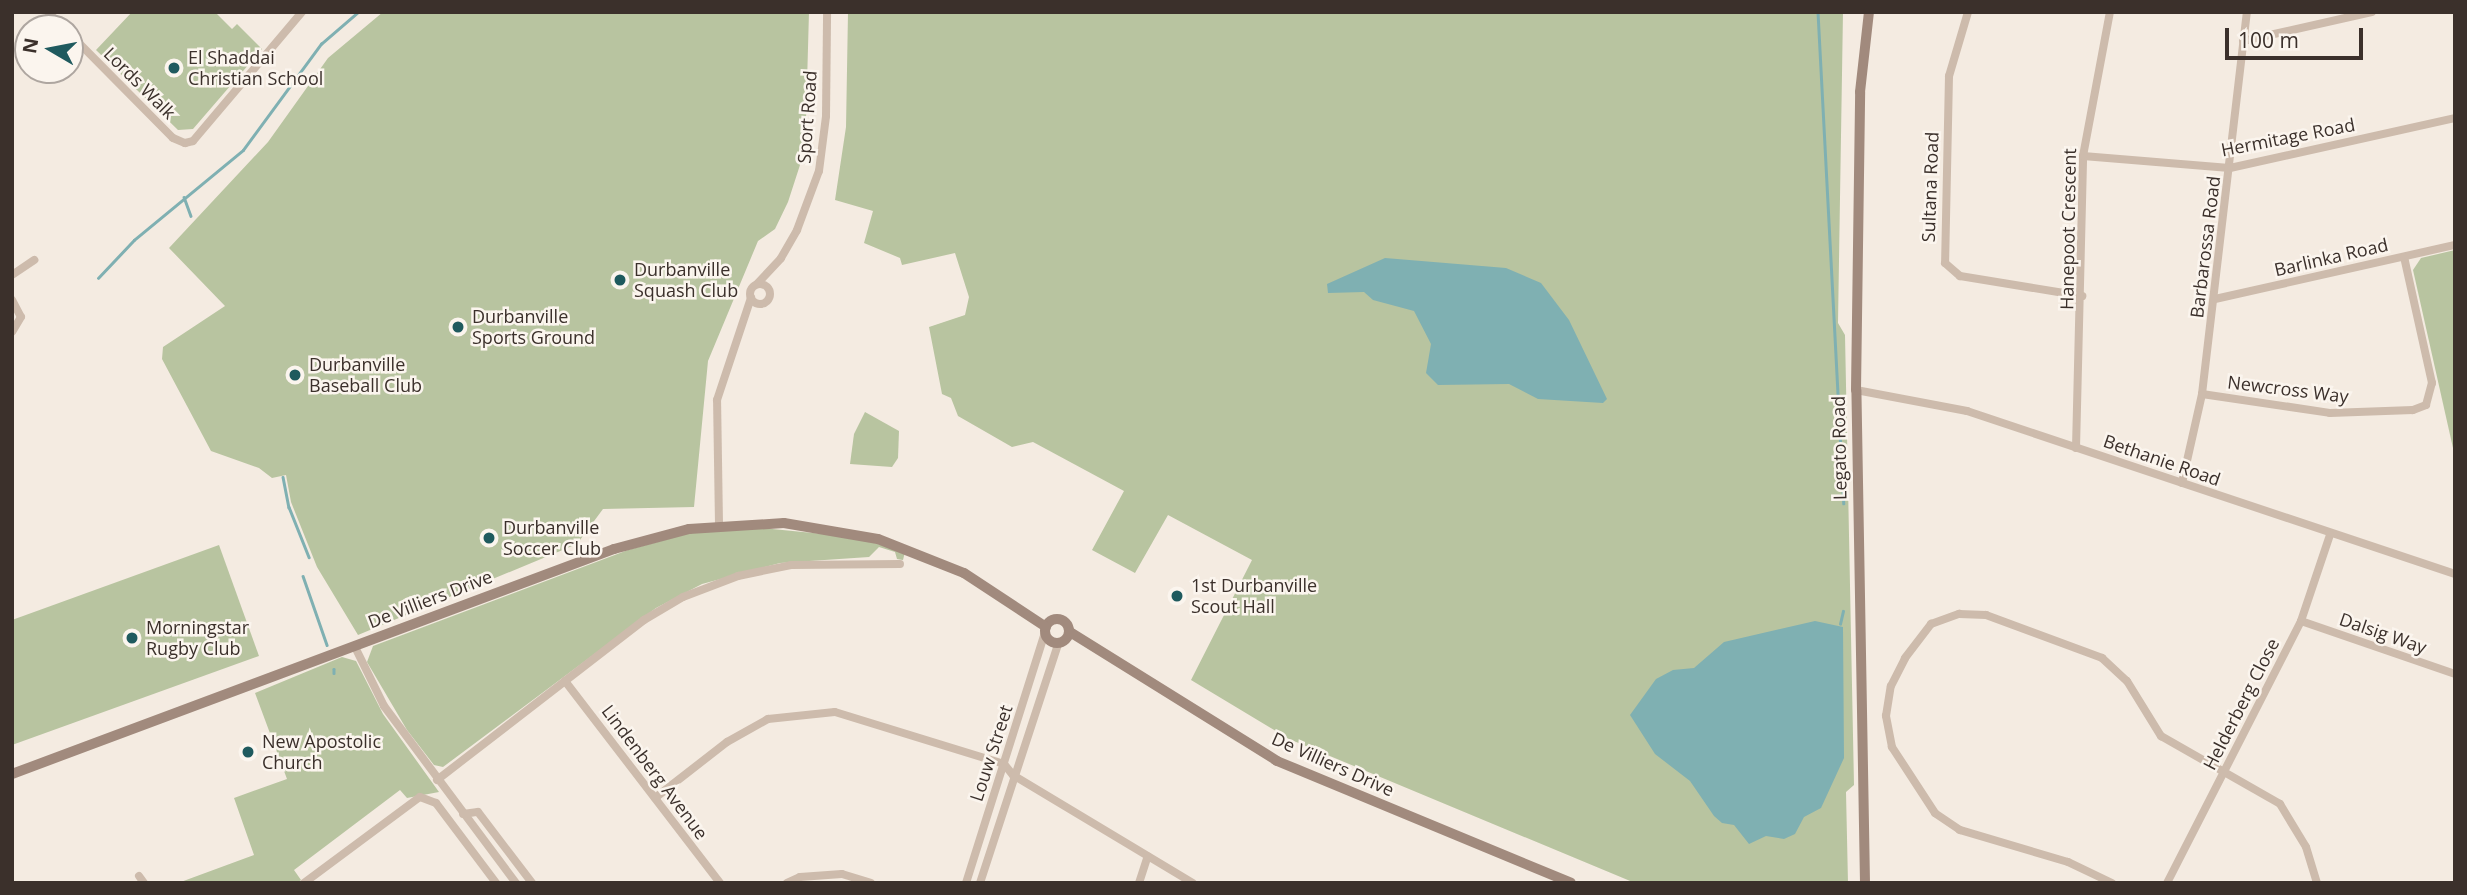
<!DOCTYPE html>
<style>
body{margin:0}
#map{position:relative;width:2467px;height:895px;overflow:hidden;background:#f4ebe1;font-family:"Open Sans",sans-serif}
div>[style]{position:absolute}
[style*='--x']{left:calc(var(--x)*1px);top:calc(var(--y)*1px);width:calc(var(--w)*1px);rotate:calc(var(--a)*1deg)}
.green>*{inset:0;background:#b8c4a0}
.water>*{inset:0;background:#7fb0b2}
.stream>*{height:2.5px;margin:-1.25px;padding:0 1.25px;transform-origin:1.25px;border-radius:1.25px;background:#7fb0b2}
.street>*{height:8px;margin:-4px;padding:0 4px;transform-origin:4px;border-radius:4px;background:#cdbbac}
.street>.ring{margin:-4px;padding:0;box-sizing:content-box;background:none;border:8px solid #cdbbac;border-radius:50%}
.secondary>*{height:10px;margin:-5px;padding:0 5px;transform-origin:5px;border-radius:5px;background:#a18a7d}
.secondary>.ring{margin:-5px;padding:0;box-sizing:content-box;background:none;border:10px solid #a18a7d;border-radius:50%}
.dots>*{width:19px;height:19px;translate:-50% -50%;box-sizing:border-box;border:4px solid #fbf5ee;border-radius:50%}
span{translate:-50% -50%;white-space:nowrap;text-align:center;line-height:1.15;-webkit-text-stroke:5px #fbf5ee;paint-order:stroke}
.poi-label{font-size:18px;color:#3b302b}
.left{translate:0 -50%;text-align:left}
.street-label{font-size:18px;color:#3b302b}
.frame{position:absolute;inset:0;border:14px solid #3b302b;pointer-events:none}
.north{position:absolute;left:14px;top:14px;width:70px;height:70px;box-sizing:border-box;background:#fbf5ee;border:2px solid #aea6a0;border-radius:50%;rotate:280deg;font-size:19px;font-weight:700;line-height:28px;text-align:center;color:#3b302b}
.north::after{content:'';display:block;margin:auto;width:24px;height:32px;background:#1f5a5e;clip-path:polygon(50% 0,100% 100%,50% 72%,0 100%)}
.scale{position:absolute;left:2225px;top:28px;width:138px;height:32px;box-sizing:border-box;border:4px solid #3b302b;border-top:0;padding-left:9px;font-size:21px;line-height:24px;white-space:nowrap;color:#3b302b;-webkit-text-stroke:5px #fbf5ee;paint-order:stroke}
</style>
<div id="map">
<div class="green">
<div style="clip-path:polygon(132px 12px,215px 12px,232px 29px,237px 24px,262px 49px,193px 129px,178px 130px,96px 50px)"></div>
<div style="clip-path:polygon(383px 12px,809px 12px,806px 120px,800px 165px,788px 202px,775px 229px,758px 241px,708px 361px,694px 507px,603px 509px,577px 544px,358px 635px,317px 567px,291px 502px,286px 475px,272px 478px,259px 468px,211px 451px,162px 359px,163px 347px,225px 306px,169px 248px,268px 142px,328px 58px)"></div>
<div style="clip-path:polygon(848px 12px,1843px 12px,1838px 323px,1845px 335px,1854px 785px,1846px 792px,1848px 883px,1635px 883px,1289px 739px,1191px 680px,1252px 560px,1168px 515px,1135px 573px,1092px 550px,1124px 491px,1033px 442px,1012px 447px,958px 416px,951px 398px,942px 394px,929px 327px,965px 315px,969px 297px,955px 253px,902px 265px,900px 258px,864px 243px,873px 211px,835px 200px,846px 127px)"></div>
<div style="clip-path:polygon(2455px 250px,2455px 457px,2413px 270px,2421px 258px)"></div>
<div style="clip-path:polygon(865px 412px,899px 431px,898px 458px,892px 467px,850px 464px,854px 434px)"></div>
<div style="clip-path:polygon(752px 527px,854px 537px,905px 552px,903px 560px,897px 559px,895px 552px,879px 547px,869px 557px,780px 563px,702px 584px,656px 608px,443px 767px,434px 765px,407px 730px,367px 662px,373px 646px,628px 550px,690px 533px)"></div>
<div style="clip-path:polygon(219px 545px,259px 656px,12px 745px,12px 620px)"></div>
<div style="clip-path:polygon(342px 657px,356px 661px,383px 714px,439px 792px,407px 798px,400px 790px,294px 870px,301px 880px,297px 883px,178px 883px,254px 855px,234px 798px,287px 779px,255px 693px)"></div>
</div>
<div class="water">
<div style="clip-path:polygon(1385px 258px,1506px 268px,1541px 283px,1569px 320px,1607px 399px,1603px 403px,1538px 399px,1509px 384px,1438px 385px,1426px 373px,1431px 344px,1414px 311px,1373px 300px,1364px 292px,1328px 293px,1327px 284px)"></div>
<div style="clip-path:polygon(1815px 621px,1843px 627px,1844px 758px,1821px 808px,1804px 817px,1795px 834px,1784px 839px,1766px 836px,1749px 844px,1734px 825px,1722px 823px,1714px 816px,1690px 781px,1655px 754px,1630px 715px,1656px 679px,1673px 670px,1694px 668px,1724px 642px)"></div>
</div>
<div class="stream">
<div style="--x:1818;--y:12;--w:492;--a:87"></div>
<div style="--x:184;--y:197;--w:20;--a:70"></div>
<div style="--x:98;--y:278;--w:52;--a:-46.5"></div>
<div style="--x:134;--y:240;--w:141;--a:-39.5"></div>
<div style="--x:243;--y:150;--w:132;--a:-53.7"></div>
<div style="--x:321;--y:44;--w:49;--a:-40.9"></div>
<div style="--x:283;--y:477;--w:31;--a:79"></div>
<div style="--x:289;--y:507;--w:54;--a:68.2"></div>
<div style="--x:303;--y:576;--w:73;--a:70.8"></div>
<div style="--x:1840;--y:624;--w:13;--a:-77"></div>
<div style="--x:334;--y:669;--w:4;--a:90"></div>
</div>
<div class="street">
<div style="--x:48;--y:12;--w:23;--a:45"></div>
<div style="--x:1968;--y:12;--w:67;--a:106.5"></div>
<div style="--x:1949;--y:76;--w:187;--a:91.2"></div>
<div style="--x:1945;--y:263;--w:20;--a:41"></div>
<div style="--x:1960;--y:276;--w:124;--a:9.3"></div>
<div style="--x:70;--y:34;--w:146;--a:45.3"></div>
<div style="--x:173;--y:138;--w:13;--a:23"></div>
<div style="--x:185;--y:143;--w:8;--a:-14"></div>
<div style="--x:193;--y:141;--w:169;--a:-49.8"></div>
<div style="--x:2243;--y:41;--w:132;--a:-12.7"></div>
<div style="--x:2083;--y:156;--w:147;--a:4.7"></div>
<div style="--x:2230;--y:168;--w:230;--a:-12.5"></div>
<div style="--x:12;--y:275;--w:27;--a:-34"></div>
<div class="ring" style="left:750px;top:284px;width:12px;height:12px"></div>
<div style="--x:757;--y:284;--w:35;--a:-47"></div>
<div style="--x:781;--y:258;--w:32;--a:-60"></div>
<div style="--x:797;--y:230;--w:63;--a:-69.6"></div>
<div style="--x:819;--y:171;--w:55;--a:-82.7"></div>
<div style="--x:826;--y:116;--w:104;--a:-89.4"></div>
<div style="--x:2215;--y:299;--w:246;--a:-12.7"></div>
<div style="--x:12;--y:300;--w:19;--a:62"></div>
<div style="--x:21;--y:317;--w:17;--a:121"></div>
<div style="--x:1856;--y:390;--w:113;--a:10.7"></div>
<div style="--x:1967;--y:411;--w:515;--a:18.47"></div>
<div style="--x:2202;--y:394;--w:129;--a:8.4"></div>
<div style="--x:2330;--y:413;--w:83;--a:-2.1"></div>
<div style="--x:2413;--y:410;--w:14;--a:-21"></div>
<div style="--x:2426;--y:405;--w:23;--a:-75"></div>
<div style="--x:2432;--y:383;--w:129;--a:-102.5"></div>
<div style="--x:2076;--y:448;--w:292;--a:-88.6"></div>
<div style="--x:2083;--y:156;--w:147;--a:-79.4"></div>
<div style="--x:2182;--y:483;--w:91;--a:-77.3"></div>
<div style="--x:2202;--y:394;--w:385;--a:-83.3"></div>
<div style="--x:719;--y:524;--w:124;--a:-90.9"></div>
<div style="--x:717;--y:400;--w:108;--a:-71.6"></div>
<div style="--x:2301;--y:621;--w:163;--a:19"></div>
<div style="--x:355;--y:647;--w:66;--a:63.8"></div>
<div style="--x:384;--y:706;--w:221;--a:53.3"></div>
<div style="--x:565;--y:681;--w:255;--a:52.5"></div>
<div style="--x:437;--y:780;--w:262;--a:-37.7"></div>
<div style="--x:644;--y:620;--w:45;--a:-30.5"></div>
<div style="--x:683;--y:597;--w:59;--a:-20.9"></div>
<div style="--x:738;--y:576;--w:54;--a:-11.7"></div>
<div style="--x:791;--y:565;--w:109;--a:-0.5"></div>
<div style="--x:655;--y:798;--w:91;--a:-37.9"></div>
<div style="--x:727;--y:742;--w:47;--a:-29.3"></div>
<div style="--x:768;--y:719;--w:67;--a:-6"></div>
<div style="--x:835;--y:712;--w:177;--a:17.1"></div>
<div style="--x:1004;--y:764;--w:14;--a:51"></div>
<div style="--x:1013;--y:775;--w:210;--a:31"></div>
<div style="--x:463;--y:814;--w:15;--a:-8"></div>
<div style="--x:478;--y:812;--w:89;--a:52.7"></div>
<div style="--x:139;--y:876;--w:9;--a:54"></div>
<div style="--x:304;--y:883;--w:144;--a:-36.6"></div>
<div style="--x:420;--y:797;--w:17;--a:21"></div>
<div style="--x:436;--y:803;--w:100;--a:53.1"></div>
<div style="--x:787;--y:883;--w:14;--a:-25"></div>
<div style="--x:800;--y:877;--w:42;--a:-4.1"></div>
<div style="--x:842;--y:874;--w:30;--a:17"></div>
<div style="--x:966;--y:883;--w:263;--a:-72.5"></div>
<div style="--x:980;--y:883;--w:251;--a:-71.9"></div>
<div style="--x:1139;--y:883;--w:28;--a:-72"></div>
<div style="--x:2112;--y:883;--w:49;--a:-154.5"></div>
<div style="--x:2068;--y:862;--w:113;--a:-163.5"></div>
<div style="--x:1960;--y:830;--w:30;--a:-146"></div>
<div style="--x:1935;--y:813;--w:79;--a:-123.1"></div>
<div style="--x:1892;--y:747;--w:32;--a:-101"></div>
<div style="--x:1886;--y:716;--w:30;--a:-81"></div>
<div style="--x:1891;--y:686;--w:31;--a:-63"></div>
<div style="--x:1905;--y:658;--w:43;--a:-52.6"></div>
<div style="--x:1931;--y:624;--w:30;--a:-20"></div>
<div style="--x:1959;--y:614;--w:27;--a:2"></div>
<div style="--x:1986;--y:615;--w:124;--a:20.3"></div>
<div style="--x:2102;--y:658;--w:34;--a:43"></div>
<div style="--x:2127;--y:681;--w:65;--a:58.3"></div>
<div style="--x:2161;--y:736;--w:137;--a:29.7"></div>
<div style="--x:2280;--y:804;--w:50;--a:58.8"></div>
<div style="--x:2306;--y:847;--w:38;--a:73"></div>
<div style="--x:2167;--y:883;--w:294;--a:-62.9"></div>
<div style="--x:2301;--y:621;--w:91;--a:-71.4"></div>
</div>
<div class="secondary">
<div class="ring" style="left:1045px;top:619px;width:14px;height:14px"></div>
<div style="--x:1070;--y:632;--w:244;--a:31.9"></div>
<div style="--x:1277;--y:761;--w:318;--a:22.5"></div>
<div style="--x:12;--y:774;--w:643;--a:-20.49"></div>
<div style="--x:614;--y:549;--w:78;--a:-14.9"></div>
<div style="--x:689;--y:529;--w:95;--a:-3.6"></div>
<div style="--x:784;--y:523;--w:95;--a:9.7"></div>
<div style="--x:878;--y:539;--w:92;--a:21.6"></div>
<div style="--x:964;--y:573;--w:98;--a:33.4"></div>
<div style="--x:1865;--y:883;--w:493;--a:-91"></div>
<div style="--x:1856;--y:390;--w:298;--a:-89.2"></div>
<div style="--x:1860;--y:92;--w:81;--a:-83.6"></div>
</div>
<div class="dots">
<div style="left:174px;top:68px;background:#1f5a5e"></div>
<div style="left:620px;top:280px;background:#1f5a5e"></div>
<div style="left:458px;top:327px;background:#1f5a5e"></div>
<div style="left:295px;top:375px;background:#1f5a5e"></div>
<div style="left:489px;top:538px;background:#1f5a5e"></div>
<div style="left:1177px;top:596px;background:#1f5a5e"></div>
<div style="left:132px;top:638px;background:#1f5a5e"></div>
<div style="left:248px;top:752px;background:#1f5a5e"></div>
</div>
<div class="poi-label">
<span class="left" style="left:188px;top:68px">El Shaddai<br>Christian School</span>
<span class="left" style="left:634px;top:280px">Durbanville<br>Squash Club</span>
<span class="left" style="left:472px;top:327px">Durbanville<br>Sports Ground</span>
<span class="left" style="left:309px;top:375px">Durbanville<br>Baseball Club</span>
<span class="left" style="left:503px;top:538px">Durbanville<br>Soccer Club</span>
<span class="left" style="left:1191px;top:596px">1st Durbanville<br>Scout Hall</span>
<span class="left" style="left:146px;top:638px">Morningstar<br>Rugby Club</span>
<span class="left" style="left:262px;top:752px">New Apostolic<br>Church</span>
</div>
<div class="street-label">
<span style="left:140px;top:83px;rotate:45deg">Lords Walk</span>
<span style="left:807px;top:117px;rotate:-86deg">Sport Road</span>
<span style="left:2288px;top:137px;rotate:-11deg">Hermitage Road</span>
<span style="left:1930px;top:187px;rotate:-88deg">Sultana Road</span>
<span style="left:2068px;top:229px;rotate:-89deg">Hanepoot Crescent</span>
<span style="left:2205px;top:247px;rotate:-83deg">Barbarossa Road</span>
<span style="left:2331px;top:257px;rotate:-13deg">Barlinka Road</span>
<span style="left:2288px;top:389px;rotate:7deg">Newcross Way</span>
<span style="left:1839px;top:448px;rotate:-91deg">Legato Road</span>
<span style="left:2162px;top:460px;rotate:19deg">Bethanie Road</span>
<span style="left:430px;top:599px;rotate:-21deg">De Villiers Drive</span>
<span style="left:2383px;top:633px;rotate:19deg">Dalsig Way</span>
<span style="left:2241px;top:704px;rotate:-63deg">Helderberg Close</span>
<span style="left:991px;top:753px;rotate:-72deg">Louw Street</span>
<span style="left:1333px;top:764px;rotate:24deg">De Villiers Drive</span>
<span style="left:655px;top:772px;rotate:53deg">Lindenberg Avenue</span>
</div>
<div class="frame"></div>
<div class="north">N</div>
<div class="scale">100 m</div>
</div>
